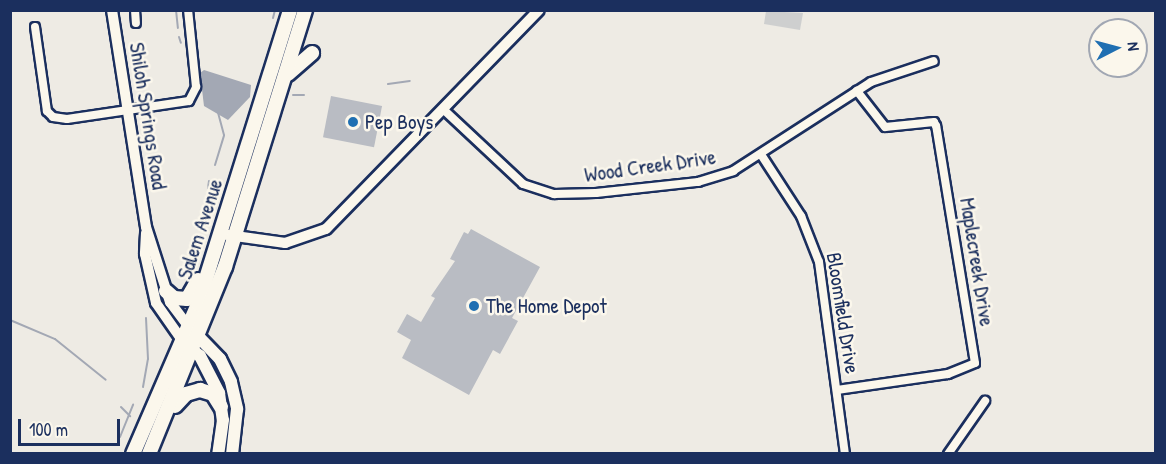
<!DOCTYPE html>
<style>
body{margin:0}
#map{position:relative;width:1166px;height:464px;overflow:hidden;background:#eeebe4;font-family:"Patrick Hand",sans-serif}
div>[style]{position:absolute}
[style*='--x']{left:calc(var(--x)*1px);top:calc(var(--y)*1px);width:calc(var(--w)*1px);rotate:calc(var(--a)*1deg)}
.green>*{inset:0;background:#cecfcf}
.water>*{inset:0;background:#a3a8b4}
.stream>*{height:2px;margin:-1px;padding:0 1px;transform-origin:1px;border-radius:1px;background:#a3a8b4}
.building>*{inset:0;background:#b9bcc3;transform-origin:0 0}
.roads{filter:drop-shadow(2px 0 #1b2f5e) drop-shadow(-2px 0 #1b2f5e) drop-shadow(0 2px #1b2f5e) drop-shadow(0 -2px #1b2f5e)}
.minor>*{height:8px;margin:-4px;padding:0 4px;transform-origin:4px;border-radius:4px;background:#fbf7ec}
.tertiary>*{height:10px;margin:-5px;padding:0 5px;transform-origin:5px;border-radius:5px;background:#fbf7ec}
.secondary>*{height:12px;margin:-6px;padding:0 6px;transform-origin:6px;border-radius:6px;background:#fbf7ec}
.primary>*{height:14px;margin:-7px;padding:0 7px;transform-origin:7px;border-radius:7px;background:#fbf7ec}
.dots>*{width:16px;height:16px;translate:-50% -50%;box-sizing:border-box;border:3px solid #fbf7ec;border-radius:50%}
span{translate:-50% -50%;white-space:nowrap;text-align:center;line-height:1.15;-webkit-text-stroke:5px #fbf7ec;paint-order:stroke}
.street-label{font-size:21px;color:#1b2f5e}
.poi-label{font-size:21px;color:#1b2f5e}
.left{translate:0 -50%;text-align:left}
.frame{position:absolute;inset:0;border:12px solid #1b2f5e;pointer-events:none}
.north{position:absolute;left:1088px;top:18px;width:60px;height:60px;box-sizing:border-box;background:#fbf7ec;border:2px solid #a1a7b3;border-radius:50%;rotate:84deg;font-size:16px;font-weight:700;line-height:24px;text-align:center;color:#1b2f5e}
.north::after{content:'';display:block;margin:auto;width:21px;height:27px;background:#1f6fb2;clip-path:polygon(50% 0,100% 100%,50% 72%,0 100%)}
.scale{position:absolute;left:18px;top:419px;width:102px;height:27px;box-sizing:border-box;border:3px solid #1b2f5e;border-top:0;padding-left:8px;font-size:18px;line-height:21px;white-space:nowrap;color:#1b2f5e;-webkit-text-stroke:4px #fbf7ec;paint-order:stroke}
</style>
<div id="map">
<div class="green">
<div style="clip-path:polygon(766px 11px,803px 13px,800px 30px,764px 24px)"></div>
</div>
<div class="water">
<div style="clip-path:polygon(204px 70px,251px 85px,250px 97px,228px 120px,204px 106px,200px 73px)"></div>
</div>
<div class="stream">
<div style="--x:176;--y:10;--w:18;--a:84"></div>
<div style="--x:273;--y:18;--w:8;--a:-76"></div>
<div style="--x:179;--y:37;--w:6;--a:72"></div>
<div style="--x:388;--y:84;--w:22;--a:-8"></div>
<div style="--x:293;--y:95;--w:11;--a:0"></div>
<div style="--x:215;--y:165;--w:31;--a:-73"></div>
<div style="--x:224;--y:135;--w:23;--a:-105"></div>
<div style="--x:208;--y:188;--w:7;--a:-82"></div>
<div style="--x:10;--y:320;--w:49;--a:22.9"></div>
<div style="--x:55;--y:339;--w:65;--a:38.8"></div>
<div style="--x:143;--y:387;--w:28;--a:-80"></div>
<div style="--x:148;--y:359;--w:41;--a:-92.8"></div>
<div style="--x:121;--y:407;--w:13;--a:45"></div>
<div style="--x:120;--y:437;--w:35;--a:-68"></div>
</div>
<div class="building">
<div style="left:331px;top:96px;width:52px;height:42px;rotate:11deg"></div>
<div style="clip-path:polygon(471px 229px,540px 267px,512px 318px,518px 321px,500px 354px,493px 350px,469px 395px,402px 358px,411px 340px,397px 332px,407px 314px,421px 322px,435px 298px,431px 296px,455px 261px,450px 259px,464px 232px,468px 234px)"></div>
</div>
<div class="roads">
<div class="minor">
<div style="--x:135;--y:10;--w:13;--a:86"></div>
<div style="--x:35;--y:27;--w:85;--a:81.9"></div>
<div style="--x:47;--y:111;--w:8;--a:45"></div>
<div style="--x:53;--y:117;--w:14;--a:8"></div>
<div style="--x:67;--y:119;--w:123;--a:-8.4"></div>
<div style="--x:189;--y:101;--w:16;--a:-63"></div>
<div style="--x:196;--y:87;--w:77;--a:-95.9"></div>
<div style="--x:444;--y:110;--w:108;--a:43.1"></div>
<div style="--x:523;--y:184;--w:33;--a:18"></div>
<div style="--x:554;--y:194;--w:42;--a:-1.4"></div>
<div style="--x:596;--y:193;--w:103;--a:-6.2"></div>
<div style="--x:698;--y:182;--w:37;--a:-17"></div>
<div style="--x:733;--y:171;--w:164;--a:-32.8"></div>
<div style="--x:871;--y:82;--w:66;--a:-18.4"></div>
<div style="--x:762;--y:156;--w:72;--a:57"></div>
<div style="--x:801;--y:216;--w:49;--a:68.6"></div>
<div style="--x:819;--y:262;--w:194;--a:82.3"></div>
<div style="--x:837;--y:390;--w:112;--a:-8.2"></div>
<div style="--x:948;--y:374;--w:29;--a:-22"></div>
<div style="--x:975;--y:363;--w:240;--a:-99.3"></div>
<div style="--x:936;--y:126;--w:4;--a:-117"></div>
<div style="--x:934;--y:122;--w:49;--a:174.2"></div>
<div style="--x:885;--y:127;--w:46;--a:-127.9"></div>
<div style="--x:948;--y:454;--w:65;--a:-55.1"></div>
</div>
<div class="tertiary">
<div style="--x:112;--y:10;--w:220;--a:81.1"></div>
<div style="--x:146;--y:227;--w:79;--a:72.3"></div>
<div style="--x:170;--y:302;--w:31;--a:53"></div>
<div style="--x:146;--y:233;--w:21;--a:93"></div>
<div style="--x:145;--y:254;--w:50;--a:77.3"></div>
<div style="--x:156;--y:303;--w:49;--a:55"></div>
<div style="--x:221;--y:234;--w:65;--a:8"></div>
<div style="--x:285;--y:243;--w:43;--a:-18.9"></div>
<div style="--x:326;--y:229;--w:305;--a:-45.8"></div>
</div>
<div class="secondary">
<div style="--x:192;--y:330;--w:40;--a:46"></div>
<div style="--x:220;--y:359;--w:25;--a:64"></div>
<div style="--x:231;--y:382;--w:28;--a:77"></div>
<div style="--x:237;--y:409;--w:45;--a:96.3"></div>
<div style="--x:185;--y:344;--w:19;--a:39"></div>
<div style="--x:200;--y:356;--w:42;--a:62.8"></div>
<div style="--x:219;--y:393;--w:27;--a:82"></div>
<div style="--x:223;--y:420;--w:34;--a:98"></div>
</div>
<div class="primary">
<div style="--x:288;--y:74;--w:32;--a:-41"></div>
<div style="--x:166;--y:291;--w:11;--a:41"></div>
<div style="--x:174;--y:298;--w:13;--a:4"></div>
<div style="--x:187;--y:299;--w:22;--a:-60"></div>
<div style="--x:175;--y:406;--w:16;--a:-47"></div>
<div style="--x:186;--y:394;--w:15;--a:-16"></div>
<div style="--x:200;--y:390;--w:14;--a:17"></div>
<div style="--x:213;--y:394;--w:15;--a:58"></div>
<div style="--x:133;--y:454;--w:163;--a:-66.6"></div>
<div style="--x:198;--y:304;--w:308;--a:-72.6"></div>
<div style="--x:149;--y:454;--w:202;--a:-67.9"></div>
<div style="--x:225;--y:267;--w:269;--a:-72.7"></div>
</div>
</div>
<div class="dots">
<div style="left:353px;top:122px;background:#1f6fb2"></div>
<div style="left:474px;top:306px;background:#1f6fb2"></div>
</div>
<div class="street-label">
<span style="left:148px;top:116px;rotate:81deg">Shiloh Springs Road</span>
<span style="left:650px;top:166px;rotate:-8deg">Wood Creek Drive</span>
<span style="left:200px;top:229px;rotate:-72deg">Salem Avenue</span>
<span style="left:977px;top:262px;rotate:81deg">Maplecreek Drive</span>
<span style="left:843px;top:313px;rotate:81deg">Bloomfield Drive</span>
</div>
<div class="poi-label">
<span class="left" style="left:365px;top:122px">Pep Boys</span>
<span class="left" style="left:486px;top:306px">The Home Depot</span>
</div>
<div class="frame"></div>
<div class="north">N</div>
<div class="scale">100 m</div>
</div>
